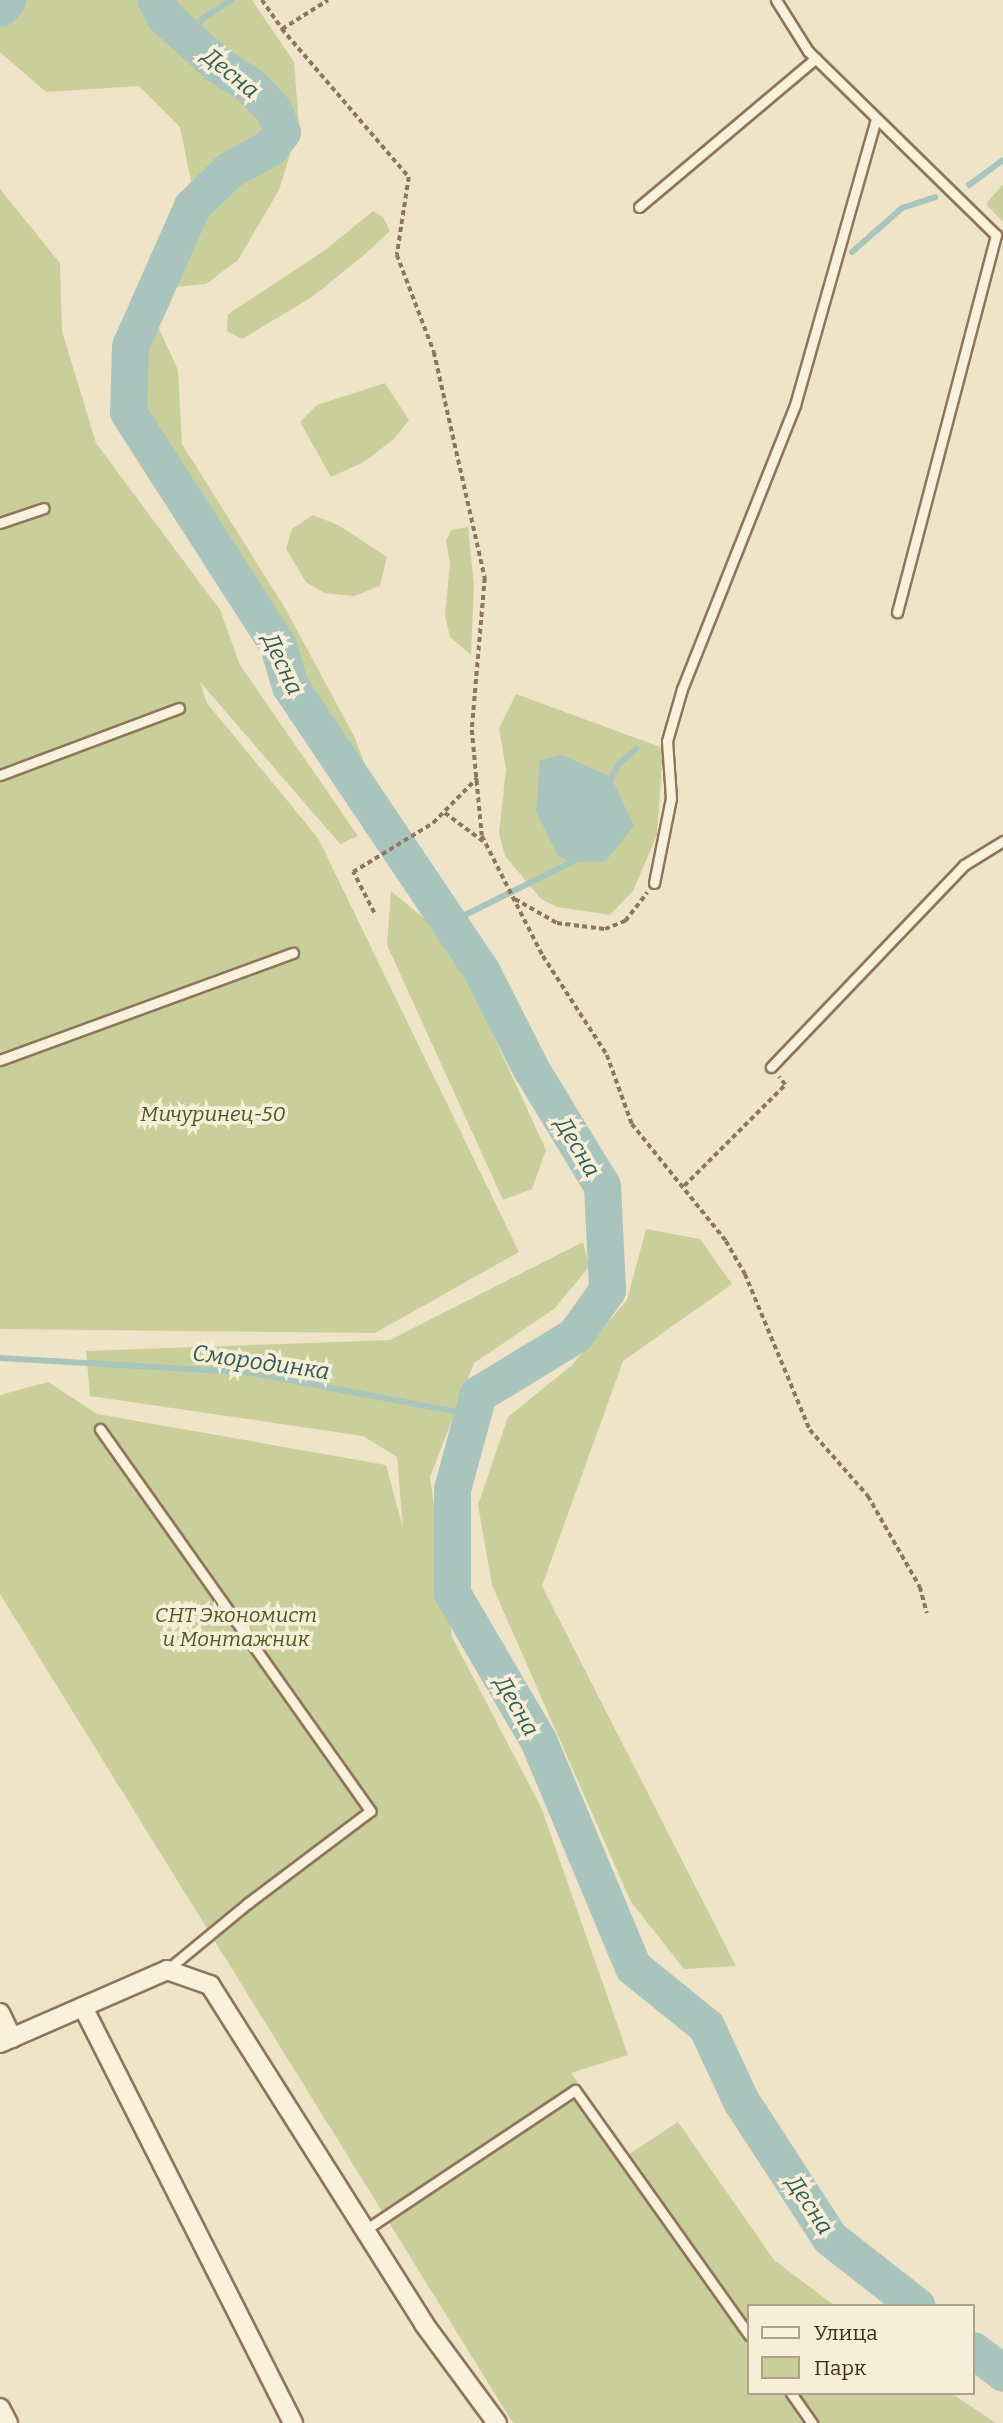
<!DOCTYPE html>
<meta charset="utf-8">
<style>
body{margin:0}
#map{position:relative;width:1003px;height:2423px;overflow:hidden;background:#f0e4c8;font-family:Bitter,serif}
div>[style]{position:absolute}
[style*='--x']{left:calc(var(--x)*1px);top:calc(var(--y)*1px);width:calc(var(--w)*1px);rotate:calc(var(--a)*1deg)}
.green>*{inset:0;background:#c9cf9b}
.water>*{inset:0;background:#a9c4bc}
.stream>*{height:6px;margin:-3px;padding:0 3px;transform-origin:3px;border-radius:3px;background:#a9c4bc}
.river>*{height:37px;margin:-18.5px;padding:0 18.5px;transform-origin:18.5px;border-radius:18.5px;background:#a9c4bc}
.path>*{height:3.5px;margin-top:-1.75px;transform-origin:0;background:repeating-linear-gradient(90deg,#8d765c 0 5px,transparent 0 8.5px)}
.roads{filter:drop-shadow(2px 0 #8d765c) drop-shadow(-2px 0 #8d765c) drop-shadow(0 2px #8d765c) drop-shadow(0 -2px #8d765c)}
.lane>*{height:9px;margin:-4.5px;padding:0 4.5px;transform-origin:4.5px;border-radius:4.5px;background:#faf1dc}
.street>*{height:18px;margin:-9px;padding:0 9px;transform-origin:9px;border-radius:9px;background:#faf1dc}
span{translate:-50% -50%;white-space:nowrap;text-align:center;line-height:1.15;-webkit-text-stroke:7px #f7eed8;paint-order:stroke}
.park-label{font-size:21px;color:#4d5a26;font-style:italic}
.water-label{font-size:23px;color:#2f5d5a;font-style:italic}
.legend{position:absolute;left:747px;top:2304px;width:228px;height:91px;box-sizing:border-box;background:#f7eed8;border:2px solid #ada18e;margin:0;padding:9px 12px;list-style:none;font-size:21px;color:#3d2e20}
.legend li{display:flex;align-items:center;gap:14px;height:35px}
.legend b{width:35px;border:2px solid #ada18e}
</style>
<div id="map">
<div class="green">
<div style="clip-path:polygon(21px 0,252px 0,294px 62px,299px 125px,279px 190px,238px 260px,206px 284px,164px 288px,197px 211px,180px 127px,139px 86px,46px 92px,0 52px,0 28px)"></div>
<div style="clip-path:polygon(1003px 184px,1003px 222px,986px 204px)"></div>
<div style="clip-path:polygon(0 189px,60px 263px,62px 331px,96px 443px,220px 610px,240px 665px,358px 836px,340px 844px,200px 682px,207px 703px,318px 838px,519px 1252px,375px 1333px,0 1329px)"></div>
<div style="clip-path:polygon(373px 211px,383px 217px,390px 231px,364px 255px,312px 297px,242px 339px,227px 331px,228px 314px,324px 251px)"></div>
<div style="clip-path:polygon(156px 322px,178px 370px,182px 444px,285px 608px,355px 738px,377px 797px,366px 816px,336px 772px,283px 640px,134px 411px,135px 351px,144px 330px)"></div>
<div style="clip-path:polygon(385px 383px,409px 420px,394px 439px,364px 462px,331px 477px,300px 422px,317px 405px)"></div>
<div style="clip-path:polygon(313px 515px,338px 525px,387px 557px,380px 586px,354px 596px,324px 593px,306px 582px,286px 549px,292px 529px)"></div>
<div style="clip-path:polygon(468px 527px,474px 586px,471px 655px,450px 637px,445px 615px,450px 563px,446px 541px,451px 530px)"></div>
<div style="clip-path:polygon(516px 694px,663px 748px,657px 835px,633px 891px,610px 915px,557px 907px,541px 899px,505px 856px,499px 833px,506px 769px,499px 728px)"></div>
<div style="clip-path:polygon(391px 891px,425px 919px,474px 993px,546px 1150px,532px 1189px,503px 1200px,387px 945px)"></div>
<div style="clip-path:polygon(646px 1229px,700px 1239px,732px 1284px,623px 1361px,542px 1586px,736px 1966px,684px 1969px,631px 1902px,492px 1585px,478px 1505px,508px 1417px,572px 1365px,627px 1300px)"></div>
<div style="clip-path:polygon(583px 1242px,589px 1267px,554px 1309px,474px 1363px,430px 1477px,452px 1637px,541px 1807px,628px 2055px,571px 2073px,628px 2155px,678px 2122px,774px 2260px,835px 2306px,749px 2306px,749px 2393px,951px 2393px,996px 2423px,513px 2423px,0 1594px,0 1395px,48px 1382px,97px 1414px,386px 1465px,403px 1528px,397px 1457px,363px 1436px,90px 1396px,86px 1351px,390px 1340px)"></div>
</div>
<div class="water">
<div style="clip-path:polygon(562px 755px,611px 777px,634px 826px,606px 861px,572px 862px,558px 856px,536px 811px,540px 760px)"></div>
</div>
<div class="stream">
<div style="--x:193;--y:40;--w:23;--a:-67"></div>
<div style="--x:202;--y:19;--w:35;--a:-33"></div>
<div style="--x:969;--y:185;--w:42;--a:-36.3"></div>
<div style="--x:852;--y:252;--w:67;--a:-41.3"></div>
<div style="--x:902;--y:208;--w:35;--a:-18"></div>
<div style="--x:608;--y:784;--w:21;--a:-62"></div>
<div style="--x:618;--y:765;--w:25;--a:-42"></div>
<div style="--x:451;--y:922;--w:135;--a:-26.4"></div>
<div style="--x:572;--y:862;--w:8;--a:-60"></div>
<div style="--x:0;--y:1358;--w:246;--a:3.3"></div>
<div style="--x:246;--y:1372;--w:231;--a:10.7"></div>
</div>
<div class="river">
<div style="--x:156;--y:0;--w:18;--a:63"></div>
<div style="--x:164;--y:16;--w:72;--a:42.2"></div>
<div style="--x:217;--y:64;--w:40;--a:32.9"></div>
<div style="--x:251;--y:86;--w:34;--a:47"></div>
<div style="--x:274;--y:111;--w:22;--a:69"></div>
<div style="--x:282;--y:132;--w:21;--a:129"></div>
<div style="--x:269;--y:148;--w:46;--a:151.2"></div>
<div style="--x:229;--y:170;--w:52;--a:135.8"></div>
<div style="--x:192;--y:206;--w:153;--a:113.9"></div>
<div style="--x:130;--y:346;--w:66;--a:91.7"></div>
<div style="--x:128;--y:412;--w:278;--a:57.3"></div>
<div style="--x:278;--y:646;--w:42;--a:73.3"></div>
<div style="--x:290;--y:686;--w:344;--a:56.1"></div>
<div style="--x:482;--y:972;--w:109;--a:63.2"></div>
<div style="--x:531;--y:1069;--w:137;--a:58.7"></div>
<div style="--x:602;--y:1186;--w:104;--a:87.2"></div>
<div style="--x:607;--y:1290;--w:55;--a:125.4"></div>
<div style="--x:575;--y:1335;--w:114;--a:148.7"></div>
<div style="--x:478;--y:1394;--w:98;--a:105.3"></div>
<div style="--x:452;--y:1489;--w:104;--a:90"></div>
<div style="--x:452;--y:1593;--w:170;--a:59.7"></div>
<div style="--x:538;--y:1740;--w:246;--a:67.3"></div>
<div style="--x:633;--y:1967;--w:94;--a:38.9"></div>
<div style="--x:706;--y:2026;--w:83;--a:65"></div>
<div style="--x:741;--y:2101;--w:163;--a:57"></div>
<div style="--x:830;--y:2238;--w:110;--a:38"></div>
<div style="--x:0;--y:8;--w:11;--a:-49"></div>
<div style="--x:973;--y:2350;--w:38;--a:37"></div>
</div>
<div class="path">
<div style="--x:262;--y:0;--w:35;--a:55"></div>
<div style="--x:282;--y:29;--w:195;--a:49.4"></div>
<div style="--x:409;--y:177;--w:79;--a:98.7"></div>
<div style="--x:397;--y:255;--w:104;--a:69.1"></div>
<div style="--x:434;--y:352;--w:232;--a:77.3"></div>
<div style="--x:485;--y:578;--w:153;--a:94.9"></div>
<div style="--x:472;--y:730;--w:106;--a:84.6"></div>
<div style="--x:482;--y:836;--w:135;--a:63.1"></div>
<div style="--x:543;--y:956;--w:118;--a:57.1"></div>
<div style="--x:607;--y:1055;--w:73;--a:70.1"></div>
<div style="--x:632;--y:1124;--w:150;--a:51.2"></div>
<div style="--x:726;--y:1241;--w:38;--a:60"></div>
<div style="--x:745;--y:1274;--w:169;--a:67.4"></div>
<div style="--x:810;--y:1430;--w:88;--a:48.7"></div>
<div style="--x:868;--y:1496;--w:105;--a:60.3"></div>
<div style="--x:920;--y:1587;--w:27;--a:75"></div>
<div style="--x:282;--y:29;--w:54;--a:-32.2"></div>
<div style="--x:445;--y:813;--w:49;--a:36.6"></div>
<div style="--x:515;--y:899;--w:48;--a:29.7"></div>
<div style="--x:557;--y:923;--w:48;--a:7.1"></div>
<div style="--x:605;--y:929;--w:22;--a:-22"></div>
<div style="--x:625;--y:921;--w:36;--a:-52"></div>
<div style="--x:374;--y:913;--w:46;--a:-117.1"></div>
<div style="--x:353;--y:872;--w:94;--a:-31.5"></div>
<div style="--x:433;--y:823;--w:63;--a:-45.6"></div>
<div style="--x:684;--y:1186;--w:143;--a:-45"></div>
<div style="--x:785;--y:1085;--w:10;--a:-127"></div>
</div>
<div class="roads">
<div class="lane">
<div style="--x:776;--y:0;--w:60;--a:57.9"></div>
<div style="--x:808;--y:51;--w:263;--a:44.4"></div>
<div style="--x:996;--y:235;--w:390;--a:104.7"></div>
<div style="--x:639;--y:207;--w:231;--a:-40.1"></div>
<div style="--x:0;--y:523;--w:46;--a:-18.8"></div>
<div style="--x:0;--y:775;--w:191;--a:-20.5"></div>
<div style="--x:654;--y:883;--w:87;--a:-78.7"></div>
<div style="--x:671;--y:798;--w:57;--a:-94"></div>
<div style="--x:667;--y:741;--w:54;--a:-73.9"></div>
<div style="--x:682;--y:689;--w:306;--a:-68.3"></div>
<div style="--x:795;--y:405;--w:297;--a:-74.2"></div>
<div style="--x:0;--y:1060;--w:312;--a:-20.1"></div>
<div style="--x:771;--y:1067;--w:279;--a:-46.3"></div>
<div style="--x:964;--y:865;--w:46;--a:-31.6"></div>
<div style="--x:100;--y:1429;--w:468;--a:54.7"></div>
<div style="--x:370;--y:1811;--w:153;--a:143"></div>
<div style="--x:248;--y:1903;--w:104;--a:140.5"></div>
<div style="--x:365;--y:2230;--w:252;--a:-33.7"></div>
<div style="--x:575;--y:2090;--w:301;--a:54.6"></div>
<div style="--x:791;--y:2393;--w:37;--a:55"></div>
</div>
<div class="street">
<div style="--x:83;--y:2007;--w:466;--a:63.2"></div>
<div style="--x:0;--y:2013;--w:28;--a:64"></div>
<div style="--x:0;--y:2043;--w:182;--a:-23.6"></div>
<div style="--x:167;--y:1970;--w:46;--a:19.2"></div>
<div style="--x:210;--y:1985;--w:401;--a:57.7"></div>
<div style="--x:424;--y:2324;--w:123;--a:53.6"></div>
<div style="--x:0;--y:2408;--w:17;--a:62"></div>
</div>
</div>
<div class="park-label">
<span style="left:213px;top:1114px">Мичуринец-50</span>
<span style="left:236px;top:1627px">СНТ Экономист<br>и Монтажник</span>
</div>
<div class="water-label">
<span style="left:231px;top:73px;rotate:39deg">Десна</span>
<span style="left:283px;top:664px;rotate:65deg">Десна</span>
<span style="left:578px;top:1147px;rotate:59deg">Десна</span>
<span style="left:261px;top:1362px;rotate:8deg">Смородинка</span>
<span style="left:517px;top:1706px;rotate:60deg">Десна</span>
<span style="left:810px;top:2205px;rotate:56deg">Десна</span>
</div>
<ul class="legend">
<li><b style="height:9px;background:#faf1dc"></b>Улица</li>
<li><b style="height:19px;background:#c9cf9b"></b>Парк</li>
</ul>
</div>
